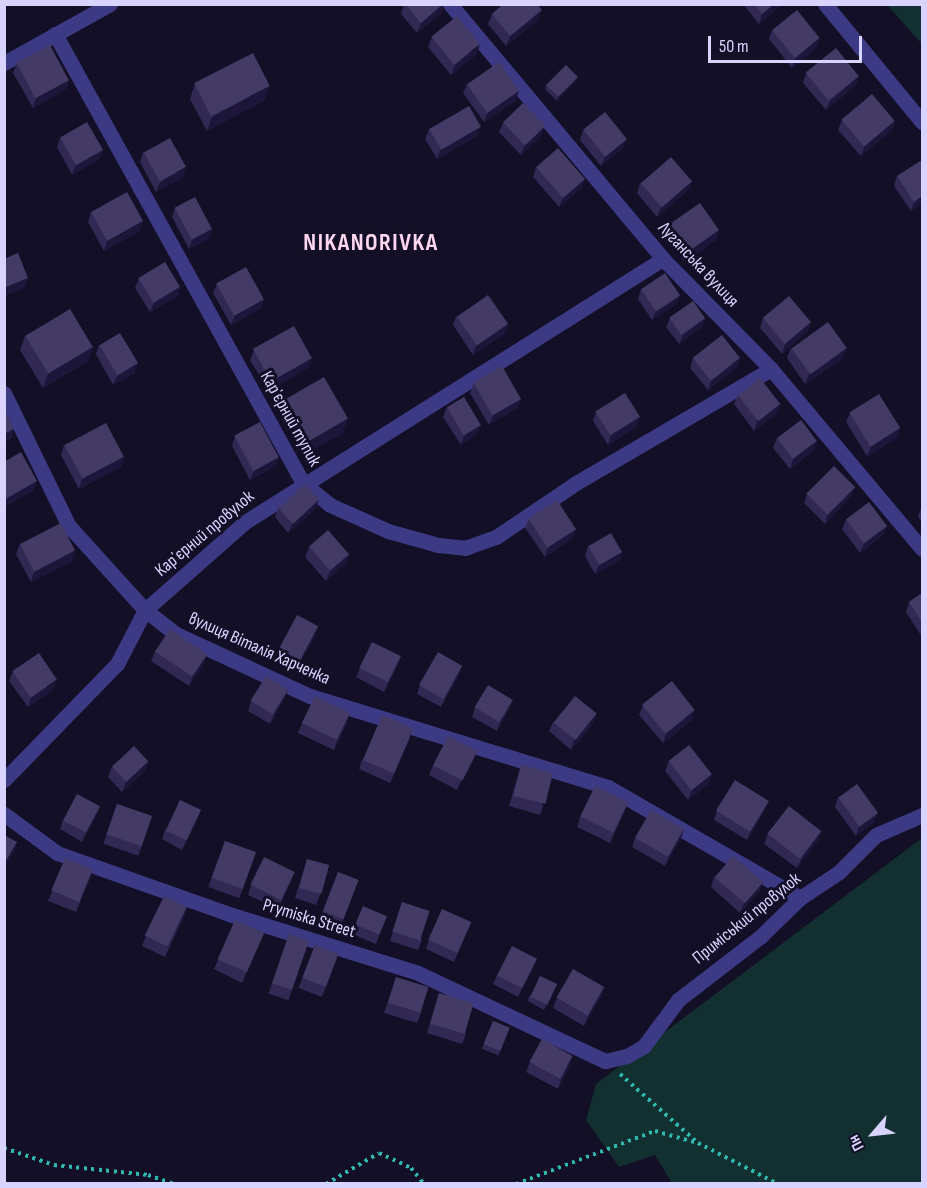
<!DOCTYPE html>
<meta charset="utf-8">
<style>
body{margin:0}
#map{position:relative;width:927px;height:1188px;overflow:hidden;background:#130f26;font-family:"Sofia Sans Condensed",sans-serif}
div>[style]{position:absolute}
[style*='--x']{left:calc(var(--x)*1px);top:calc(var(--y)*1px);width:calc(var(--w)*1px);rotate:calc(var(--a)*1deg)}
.green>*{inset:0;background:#12302f}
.path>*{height:4px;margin-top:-2px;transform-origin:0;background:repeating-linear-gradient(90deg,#2fb8b0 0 3px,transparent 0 7.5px)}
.minor>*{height:15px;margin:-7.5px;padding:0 7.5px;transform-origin:7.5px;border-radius:7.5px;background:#3d3a85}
.wall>*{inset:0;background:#312854;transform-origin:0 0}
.shaded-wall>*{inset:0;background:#1d163a}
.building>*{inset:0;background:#433a66;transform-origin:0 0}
span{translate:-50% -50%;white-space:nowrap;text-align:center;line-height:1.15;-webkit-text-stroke:6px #130f26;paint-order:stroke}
.street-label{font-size:18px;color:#d9d4ff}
.district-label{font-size:24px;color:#ffd6f0;font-weight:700;letter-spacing:1.5px}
.frame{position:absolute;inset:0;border:6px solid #d9d4ff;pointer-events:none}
.north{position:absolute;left:843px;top:1104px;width:60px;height:60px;-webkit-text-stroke:4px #130f26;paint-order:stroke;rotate:242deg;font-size:16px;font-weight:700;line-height:24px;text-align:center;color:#d9d4ff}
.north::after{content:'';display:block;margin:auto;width:21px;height:27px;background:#d9d4ff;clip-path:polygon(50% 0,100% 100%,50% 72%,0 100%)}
.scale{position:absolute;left:708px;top:36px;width:154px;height:27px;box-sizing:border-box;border:3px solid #d9d4ff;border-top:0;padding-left:8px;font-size:18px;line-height:21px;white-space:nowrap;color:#d9d4ff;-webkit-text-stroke:4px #130f26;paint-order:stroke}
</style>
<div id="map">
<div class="green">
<div style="clip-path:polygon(887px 5px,922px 5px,922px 44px)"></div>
<div style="clip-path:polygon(922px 838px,922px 1183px,672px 1183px,655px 1155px,619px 1167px,586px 1120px,596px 1084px)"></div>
</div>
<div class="path">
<div style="--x:620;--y:1074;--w:104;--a:41.5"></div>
<div style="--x:4;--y:1148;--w:53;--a:18.8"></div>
<div style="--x:54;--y:1165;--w:95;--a:6.1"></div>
<div style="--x:148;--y:1175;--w:28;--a:19"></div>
<div style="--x:326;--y:1184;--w:61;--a:-30.3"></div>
<div style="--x:379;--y:1153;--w:35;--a:25"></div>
<div style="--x:411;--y:1168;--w:21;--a:51"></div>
<div style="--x:516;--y:1184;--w:149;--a:-20.9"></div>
<div style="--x:655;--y:1131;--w:45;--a:15.6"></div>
<div style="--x:698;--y:1143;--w:90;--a:27.1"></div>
</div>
<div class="minor">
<div style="--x:450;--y:4;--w:332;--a:50.1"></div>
<div style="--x:663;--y:259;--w:154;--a:45.5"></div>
<div style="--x:771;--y:369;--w:235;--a:50"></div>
<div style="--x:825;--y:4;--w:153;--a:50.6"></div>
<div style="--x:55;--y:34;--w:513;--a:61.09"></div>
<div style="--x:303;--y:483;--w:35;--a:39"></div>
<div style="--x:330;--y:505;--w:64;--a:24.1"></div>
<div style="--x:388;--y:531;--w:52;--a:15.6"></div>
<div style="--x:438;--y:545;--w:27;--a:6"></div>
<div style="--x:465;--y:548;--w:33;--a:-20"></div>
<div style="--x:496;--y:537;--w:97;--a:-34"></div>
<div style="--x:576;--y:483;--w:226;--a:-30.3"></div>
<div style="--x:4;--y:63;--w:121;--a:-29.1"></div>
<div style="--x:4;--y:393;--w:148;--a:64"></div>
<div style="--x:69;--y:526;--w:113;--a:47.9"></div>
<div style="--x:145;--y:610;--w:37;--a:38"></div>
<div style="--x:174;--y:633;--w:150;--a:24.9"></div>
<div style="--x:310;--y:696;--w:312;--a:17"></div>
<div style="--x:608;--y:787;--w:222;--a:30"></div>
<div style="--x:4;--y:780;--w:162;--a:-45.8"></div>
<div style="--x:117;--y:664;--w:61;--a:-62.6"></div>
<div style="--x:145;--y:610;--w:133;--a:-41.3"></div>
<div style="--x:245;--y:522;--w:494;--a:-32.2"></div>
<div style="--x:4;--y:814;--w:66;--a:36.3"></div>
<div style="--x:57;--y:853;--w:182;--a:19.5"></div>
<div style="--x:229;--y:914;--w:198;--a:17.3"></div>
<div style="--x:418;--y:973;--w:207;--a:25.2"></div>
<div style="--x:605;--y:1061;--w:23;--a:-13"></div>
<div style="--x:627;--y:1056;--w:20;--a:-30"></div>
<div style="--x:644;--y:1046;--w:57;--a:-53.5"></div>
<div style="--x:678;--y:1000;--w:105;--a:-37.6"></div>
<div style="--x:761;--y:936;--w:54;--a:-44.3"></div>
<div style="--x:800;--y:898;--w:47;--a:-33.7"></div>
<div style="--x:839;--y:872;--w:52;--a:-45"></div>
<div style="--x:876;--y:835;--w:50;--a:-23.5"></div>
</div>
<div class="wall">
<div style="clip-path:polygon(404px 4px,444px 4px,441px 13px,417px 33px,401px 14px)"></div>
<div style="clip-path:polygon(743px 4px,782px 4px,759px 24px)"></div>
<div style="clip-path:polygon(492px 14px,538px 20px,506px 46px,488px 24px)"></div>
<div style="clip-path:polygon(772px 30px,817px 48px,792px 68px,769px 39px)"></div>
<div style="clip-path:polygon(432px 37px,477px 54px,451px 75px,428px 47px)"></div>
<div style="clip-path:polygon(17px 63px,69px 80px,66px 89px,33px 108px,13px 73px)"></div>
<div style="clip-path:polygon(806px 73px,859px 76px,856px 85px,826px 110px,803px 83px)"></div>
<div style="clip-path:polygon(576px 81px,557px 101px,545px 89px,546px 85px)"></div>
<div style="clip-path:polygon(195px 84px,265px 100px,207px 131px,190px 99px)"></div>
<div style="clip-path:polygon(467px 84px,519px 91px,515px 101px,484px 122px,463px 93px)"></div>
<div style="clip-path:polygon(842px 120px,895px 121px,891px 131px,861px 156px,838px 130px)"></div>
<div style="clip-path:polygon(503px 123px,541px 136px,521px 155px,499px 132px)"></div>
<div style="clip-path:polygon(429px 129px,477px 136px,437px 159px,425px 139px)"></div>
<div style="clip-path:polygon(583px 130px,623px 148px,601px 166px,580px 140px)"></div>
<div style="clip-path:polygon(60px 138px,103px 150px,99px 159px,72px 175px,57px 147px)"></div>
<div style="clip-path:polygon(143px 152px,183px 177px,156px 192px,140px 162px)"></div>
<div style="clip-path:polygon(922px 160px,922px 203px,911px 211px,894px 186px,897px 176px)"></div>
<div style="clip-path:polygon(536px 167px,585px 179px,581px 188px,559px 207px,533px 177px)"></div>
<div style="clip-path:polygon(692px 181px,688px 190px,657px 217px,637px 193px,640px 183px)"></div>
<div style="clip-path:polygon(175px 208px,212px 229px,209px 238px,189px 249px,172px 217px)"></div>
<div style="clip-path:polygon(91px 212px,143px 221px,139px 231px,104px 251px,88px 222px)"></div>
<div style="clip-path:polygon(668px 225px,719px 230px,716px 240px,684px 262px,665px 235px)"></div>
<div style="clip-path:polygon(139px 278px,180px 287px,177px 296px,150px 312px,135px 288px)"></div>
<div style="clip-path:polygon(217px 284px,264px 299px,261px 308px,231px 325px,213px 293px)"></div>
<div style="clip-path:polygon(641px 289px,680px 295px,676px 304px,652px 320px,638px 299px)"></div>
<div style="clip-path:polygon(456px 316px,508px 324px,504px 334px,473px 355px,453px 325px)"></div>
<div style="clip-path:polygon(670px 318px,705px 318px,702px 327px,679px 344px,666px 327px)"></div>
<div style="clip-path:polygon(763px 318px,811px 322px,807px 332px,782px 354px,760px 328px)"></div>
<div style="clip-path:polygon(25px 336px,93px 347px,88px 361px,43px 388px,20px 350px)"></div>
<div style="clip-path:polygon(99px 345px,138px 363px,134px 373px,113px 385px,96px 354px)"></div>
<div style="clip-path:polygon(791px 348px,843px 358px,805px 384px,787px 358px)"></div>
<div style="clip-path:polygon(254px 350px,309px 367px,269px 391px,250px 360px)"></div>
<div style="clip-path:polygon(693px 358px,740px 358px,737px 367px,708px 390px,690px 368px)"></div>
<div style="clip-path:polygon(474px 383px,521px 399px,517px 408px,489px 425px,470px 393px)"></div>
<div style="clip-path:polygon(738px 395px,780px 404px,776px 414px,754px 431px,734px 404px)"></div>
<div style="clip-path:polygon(286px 399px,343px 433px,305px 454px,281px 413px)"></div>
<div style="clip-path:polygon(447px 407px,477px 434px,461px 445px,443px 417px)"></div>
<div style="clip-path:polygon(596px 412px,640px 417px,636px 427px,608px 445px,593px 421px)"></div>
<div style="clip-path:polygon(850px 413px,900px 428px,897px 438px,867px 456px,846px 422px)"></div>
<div style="clip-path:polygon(235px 436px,276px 466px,250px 480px,232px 446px)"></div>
<div style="clip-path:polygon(777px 438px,817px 441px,813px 451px,790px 469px,773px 448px)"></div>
<div style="clip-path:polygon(64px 445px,124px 457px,121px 467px,79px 489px,61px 455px)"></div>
<div style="clip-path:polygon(4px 462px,34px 490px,4px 507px)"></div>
<div style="clip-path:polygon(807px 494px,851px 496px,825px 524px,804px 503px)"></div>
<div style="clip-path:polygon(319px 499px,315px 509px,288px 533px,275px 517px,278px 508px)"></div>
<div style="clip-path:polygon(922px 506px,922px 523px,918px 516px)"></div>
<div style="clip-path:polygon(529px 519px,573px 538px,545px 557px,525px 528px)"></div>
<div style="clip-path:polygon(846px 520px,887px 526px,883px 535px,860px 553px,842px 529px)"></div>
<div style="clip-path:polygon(20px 544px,72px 561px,31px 582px,16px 554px)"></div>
<div style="clip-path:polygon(588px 546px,622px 552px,619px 561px,595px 574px,585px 556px)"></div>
<div style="clip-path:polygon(309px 547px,349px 554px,346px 563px,326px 581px,305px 557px)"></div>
<div style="clip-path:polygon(922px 593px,922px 637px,906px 612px,909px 602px)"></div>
<div style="clip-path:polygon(315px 636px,295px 671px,274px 659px,278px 650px)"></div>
<div style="clip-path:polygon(155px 652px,207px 654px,204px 663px,189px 686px,151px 661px)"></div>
<div style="clip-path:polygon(401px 656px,397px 666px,384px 692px,356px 677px,360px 668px)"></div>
<div style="clip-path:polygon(13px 671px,53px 690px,28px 707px,9px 681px)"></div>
<div style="clip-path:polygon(459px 675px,441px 707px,417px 694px,420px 685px)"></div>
<div style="clip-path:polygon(288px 690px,284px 699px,270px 724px,248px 711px,251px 701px)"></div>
<div style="clip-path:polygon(643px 705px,692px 720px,663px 743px,639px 715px)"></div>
<div style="clip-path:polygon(475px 707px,509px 709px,497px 731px,472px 717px)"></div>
<div style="clip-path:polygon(553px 722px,593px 724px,571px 750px,549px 731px)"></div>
<div style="clip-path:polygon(302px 723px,347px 723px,334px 750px,298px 733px)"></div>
<div style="clip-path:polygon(410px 738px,390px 783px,359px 769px,362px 760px)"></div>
<div style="clip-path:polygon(477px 751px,473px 761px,457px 790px,429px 775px,433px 765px)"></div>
<div style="clip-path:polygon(148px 761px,145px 771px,122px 792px,108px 777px,112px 767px)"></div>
<div style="clip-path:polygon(669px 761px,709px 784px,688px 800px,665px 771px)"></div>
<div style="clip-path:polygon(521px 765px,543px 806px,540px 815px,509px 806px)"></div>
<div style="clip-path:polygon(838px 797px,874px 822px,856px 836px,835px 807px)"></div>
<div style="left:117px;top:804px;width:37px;height:42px;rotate:19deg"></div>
<div style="clip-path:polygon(100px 806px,96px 816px,82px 842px,60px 829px,63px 820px)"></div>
<div style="clip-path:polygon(201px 810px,197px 820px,182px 850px,162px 839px,165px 830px)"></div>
<div style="clip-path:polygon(765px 810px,747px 840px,714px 820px,717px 811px)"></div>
<div style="clip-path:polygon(625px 811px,610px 843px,577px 827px,580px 817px)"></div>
<div style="clip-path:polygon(684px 829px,681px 838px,665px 866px,632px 847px,635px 838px)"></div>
<div style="clip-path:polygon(821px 831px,818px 840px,797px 868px,764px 844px,768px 834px)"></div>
<div style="left:225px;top:841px;width:33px;height:49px;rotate:20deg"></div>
<div style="clip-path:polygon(307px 859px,320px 895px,316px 905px,295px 898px)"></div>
<div style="clip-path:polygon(93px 870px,76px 912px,48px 901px,52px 891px)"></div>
<div style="clip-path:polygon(295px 872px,278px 909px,248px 895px,251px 885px)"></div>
<div style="left:338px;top:872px;width:22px;height:51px;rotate:21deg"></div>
<div style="clip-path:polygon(714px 877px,763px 882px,759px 891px,740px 913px,711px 887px)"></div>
<div style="clip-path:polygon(402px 902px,422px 940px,418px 950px,390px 941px)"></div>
<div style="clip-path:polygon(187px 907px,184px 917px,165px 957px,142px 946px,146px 936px)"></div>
<div style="clip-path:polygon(387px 916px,376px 944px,352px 934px,355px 924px)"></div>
<div style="clip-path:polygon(471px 922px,454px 962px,426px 949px,429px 940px)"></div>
<div style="left:289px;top:934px;width:21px;height:63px;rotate:19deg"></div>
<div style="clip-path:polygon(260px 942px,242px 983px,214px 969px,218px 960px)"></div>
<div style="left:315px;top:945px;width:25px;height:46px;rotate:21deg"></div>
<div style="clip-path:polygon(533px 969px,518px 997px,493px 984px,497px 975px)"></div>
<div style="clip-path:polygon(396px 977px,421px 1013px,417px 1023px,384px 1013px)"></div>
<div style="clip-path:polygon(557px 984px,544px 1010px,528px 1001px,529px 996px)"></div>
<div style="clip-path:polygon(604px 987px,601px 997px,584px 1026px,553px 1008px,557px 998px)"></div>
<div style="clip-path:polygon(439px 993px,466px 1034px,462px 1044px,427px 1033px)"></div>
<div style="left:493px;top:1021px;width:18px;height:30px;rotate:22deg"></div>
<div style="clip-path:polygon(530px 1062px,570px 1066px,558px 1089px,526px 1072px)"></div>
</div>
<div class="shaded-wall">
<div style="clip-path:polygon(443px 4px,444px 4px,441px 13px,417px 33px,421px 23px)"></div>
<div style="clip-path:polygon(774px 4px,782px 4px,759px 24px,762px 14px)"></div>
<div style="clip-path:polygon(542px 10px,538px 20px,506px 46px,510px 36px)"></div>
<div style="clip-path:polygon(820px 38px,817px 48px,792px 68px,795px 58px)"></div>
<div style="clip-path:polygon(480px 44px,477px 54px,451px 75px,455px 65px)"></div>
<div style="clip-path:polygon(859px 76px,856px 85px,826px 110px,830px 101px)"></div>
<div style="clip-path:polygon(578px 77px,576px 81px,557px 101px,558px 96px)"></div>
<div style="clip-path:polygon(69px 80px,66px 89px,33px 108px,36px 98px)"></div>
<div style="clip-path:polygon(270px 86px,265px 100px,207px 131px,212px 117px)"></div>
<div style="clip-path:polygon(519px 91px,515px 101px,484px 122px,487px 113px)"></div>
<div style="clip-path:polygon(895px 121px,891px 131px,861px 156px,864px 147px)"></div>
<div style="clip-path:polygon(545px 126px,541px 136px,521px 155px,524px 146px)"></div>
<div style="clip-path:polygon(481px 127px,477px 136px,437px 159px,440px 150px)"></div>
<div style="clip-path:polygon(627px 139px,623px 148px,601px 166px,605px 157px)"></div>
<div style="clip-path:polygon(103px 150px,99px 159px,72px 175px,76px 165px)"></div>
<div style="clip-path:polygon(186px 167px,183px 177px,156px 192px,160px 182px)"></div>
<div style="clip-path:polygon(585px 179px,581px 188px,559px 207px,563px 198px)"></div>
<div style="clip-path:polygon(692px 181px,688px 190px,657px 217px,661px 207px)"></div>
<div style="clip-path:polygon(922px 196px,922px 203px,911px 211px,914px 202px)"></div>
<div style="clip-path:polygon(143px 221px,139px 231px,104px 251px,107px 241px)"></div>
<div style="clip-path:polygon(212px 229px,209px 238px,189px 249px,192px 240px)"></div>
<div style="clip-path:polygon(719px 230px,716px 240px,684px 262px,688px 252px)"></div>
<div style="clip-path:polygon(28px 278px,25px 288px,4px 296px,4px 288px)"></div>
<div style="clip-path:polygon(180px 287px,177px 296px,150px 312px,154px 303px)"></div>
<div style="clip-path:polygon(680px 295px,676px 304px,652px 320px,656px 311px)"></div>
<div style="clip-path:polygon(264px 299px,261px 308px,231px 325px,235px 315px)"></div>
<div style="clip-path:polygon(705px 318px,702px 327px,679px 344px,683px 335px)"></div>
<div style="clip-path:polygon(811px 322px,807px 332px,782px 354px,785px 344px)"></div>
<div style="clip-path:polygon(508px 324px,504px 334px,473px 355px,476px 345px)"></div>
<div style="clip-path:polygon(93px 347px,88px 361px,43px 388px,48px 374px)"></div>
<div style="clip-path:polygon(847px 348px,843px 358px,805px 384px,809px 374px)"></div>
<div style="clip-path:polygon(312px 358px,309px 367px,269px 391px,272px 381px)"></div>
<div style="clip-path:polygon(740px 358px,737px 367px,708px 390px,711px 381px)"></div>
<div style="clip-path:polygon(138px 363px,134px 373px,113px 385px,117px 376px)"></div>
<div style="clip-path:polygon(521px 399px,517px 408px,489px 425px,493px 415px)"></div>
<div style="clip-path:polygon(780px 404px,776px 414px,754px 431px,757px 421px)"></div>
<div style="clip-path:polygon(640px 417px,636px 427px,608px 445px,611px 435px)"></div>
<div style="clip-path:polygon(348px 418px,343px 433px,305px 454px,310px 440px)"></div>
<div style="clip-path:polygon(481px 425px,477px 434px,461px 445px,464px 435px)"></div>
<div style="clip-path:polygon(900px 428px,897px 438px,867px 456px,871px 447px)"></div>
<div style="clip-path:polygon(14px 429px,11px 439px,4px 442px,4px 434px)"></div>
<div style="clip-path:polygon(817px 441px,813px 451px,790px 469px,793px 459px)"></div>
<div style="clip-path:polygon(124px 457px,121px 467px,79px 489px,82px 479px)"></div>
<div style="clip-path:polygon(279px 457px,276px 466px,250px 480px,254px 471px)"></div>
<div style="clip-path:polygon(37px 481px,34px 490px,4px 507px,7px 498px)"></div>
<div style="clip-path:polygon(855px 487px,851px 496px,825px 524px,828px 514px)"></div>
<div style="clip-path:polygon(319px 499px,315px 509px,288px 533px,292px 524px)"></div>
<div style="clip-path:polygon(887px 526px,883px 535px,860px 553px,864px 543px)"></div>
<div style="clip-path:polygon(576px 529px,573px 538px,545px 557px,548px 547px)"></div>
<div style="clip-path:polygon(75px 551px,72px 561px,31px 582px,34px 572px)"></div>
<div style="clip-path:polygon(622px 552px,619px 561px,595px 574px,599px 565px)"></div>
<div style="clip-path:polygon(349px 554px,346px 563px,326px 581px,330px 571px)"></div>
<div style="clip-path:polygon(318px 626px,315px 636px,295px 671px,299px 661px)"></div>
<div style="clip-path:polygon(207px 654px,204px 663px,189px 686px,192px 677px)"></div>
<div style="clip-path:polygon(401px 656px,397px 666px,384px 692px,388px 682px)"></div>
<div style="clip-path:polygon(462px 666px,459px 675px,441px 707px,445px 698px)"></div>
<div style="clip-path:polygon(57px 680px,53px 690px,28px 707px,31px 698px)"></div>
<div style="clip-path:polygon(288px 690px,284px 699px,270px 724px,274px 714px)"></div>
<div style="clip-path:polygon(513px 700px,509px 709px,497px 731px,500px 721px)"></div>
<div style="clip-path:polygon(695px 710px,692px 720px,663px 743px,666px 734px)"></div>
<div style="clip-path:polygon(350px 713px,347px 723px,334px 750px,337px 740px)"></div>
<div style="clip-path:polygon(597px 714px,593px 724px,571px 750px,574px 740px)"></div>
<div style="clip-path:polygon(477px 751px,473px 761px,457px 790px,461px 780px)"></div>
<div style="clip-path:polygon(148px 761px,145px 771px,122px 792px,126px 782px)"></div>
<div style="clip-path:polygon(712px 774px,709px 784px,688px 800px,692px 790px)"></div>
<div style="clip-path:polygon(769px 801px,765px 810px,747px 840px,751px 831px)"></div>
<div style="clip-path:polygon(628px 802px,625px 811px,610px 843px,614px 833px)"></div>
<div style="clip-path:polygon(100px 806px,96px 816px,82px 842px,86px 832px)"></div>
<div style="clip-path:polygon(201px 810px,197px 820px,182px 850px,186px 840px)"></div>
<div style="clip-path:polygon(878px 813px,874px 822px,856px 836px,859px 826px)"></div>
<div style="clip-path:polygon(684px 829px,681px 838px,665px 866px,669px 856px)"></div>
<div style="clip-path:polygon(821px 831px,818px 840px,797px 868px,801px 859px)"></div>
<div style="clip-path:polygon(17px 842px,14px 852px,4px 868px,4px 864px)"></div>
<div style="clip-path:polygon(763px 882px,759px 891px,740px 913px,744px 903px)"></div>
<div style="clip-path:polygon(187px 907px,184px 917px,165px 957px,169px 947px)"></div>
<div style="clip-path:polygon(537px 959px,533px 969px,518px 997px,522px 988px)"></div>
<div style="clip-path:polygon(604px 987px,601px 997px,584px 1026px,588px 1016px)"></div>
<div style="clip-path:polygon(573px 1056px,570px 1066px,558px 1089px,561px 1079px)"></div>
</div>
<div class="building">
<div style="clip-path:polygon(405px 4px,443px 4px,421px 23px)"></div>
<div style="clip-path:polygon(503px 4px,537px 4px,542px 10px,510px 36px,492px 14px)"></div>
<div style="clip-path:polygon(754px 4px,774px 4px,762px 14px)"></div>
<div style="left:797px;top:10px;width:36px;height:32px;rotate:51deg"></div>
<div style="left:457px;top:16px;width:36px;height:33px;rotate:51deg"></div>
<div style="left:50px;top:45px;width:40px;height:38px;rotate:62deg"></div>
<div style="left:836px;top:48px;width:36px;height:39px;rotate:51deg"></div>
<div style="left:253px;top:53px;width:37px;height:66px;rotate:63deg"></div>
<div style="left:499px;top:62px;width:35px;height:39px;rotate:55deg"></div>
<div style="left:566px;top:65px;width:17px;height:28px;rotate:45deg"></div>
<div style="left:872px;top:94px;width:35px;height:40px;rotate:50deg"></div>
<div style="left:523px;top:103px;width:32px;height:28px;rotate:46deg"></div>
<div style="left:469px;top:106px;width:24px;height:46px;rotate:60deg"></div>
<div style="left:605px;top:112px;width:35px;height:28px;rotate:51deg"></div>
<div style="left:87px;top:122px;width:32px;height:31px;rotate:60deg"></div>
<div style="left:170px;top:138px;width:33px;height:30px;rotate:61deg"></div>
<div style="left:558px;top:148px;width:41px;height:29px;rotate:49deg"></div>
<div style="left:671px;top:157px;width:32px;height:40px;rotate:49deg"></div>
<div style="clip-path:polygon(922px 160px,922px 196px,914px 202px,897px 176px)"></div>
<div style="left:127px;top:192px;width:33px;height:41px;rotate:61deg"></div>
<div style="left:195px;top:197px;width:36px;height:23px;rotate:62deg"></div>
<div style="left:700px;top:203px;width:33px;height:39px;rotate:55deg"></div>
<div style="clip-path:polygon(18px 253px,28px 278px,4px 288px,4px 259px)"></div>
<div style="left:165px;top:262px;width:29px;height:31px;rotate:59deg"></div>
<div style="left:246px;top:267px;width:37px;height:34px;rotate:61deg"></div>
<div style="left:665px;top:273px;width:27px;height:29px;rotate:56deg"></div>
<div style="left:488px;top:295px;width:35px;height:38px;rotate:55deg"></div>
<div style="left:789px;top:296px;width:34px;height:34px;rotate:50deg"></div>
<div style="left:693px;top:301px;width:21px;height:29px;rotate:55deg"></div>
<div style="left:70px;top:309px;width:44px;height:52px;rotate:59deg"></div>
<div style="left:828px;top:322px;width:32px;height:45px;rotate:54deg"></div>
<div style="left:294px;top:326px;width:37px;height:47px;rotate:61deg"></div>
<div style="left:120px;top:333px;width:35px;height:24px;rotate:59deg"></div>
<div style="left:722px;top:335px;width:29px;height:37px;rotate:52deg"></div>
<div style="left:502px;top:366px;width:38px;height:33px;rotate:60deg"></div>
<div style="left:324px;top:377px;width:48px;height:44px;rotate:60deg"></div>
<div style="left:760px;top:378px;width:33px;height:28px;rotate:52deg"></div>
<div style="left:625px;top:393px;width:28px;height:35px;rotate:58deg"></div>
<div style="left:879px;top:394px;width:40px;height:35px;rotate:58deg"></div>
<div style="left:464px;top:397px;width:33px;height:20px;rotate:59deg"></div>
<div style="clip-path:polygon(4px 410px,14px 429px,4px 434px)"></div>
<div style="left:801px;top:420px;width:26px;height:30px;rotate:53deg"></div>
<div style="left:260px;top:422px;width:40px;height:29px;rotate:62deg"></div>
<div style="left:106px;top:423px;width:38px;height:47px;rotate:62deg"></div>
<div style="clip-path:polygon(21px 452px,37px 481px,7px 498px,4px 493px,4px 462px)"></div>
<div style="left:834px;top:466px;width:30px;height:39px;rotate:45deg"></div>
<div style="left:305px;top:484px;width:21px;height:36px;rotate:47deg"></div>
<div style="left:557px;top:500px;width:35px;height:34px;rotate:57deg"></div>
<div style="left:869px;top:502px;width:30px;height:29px;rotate:53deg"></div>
<div style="left:61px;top:523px;width:31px;height:46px;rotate:63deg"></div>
<div style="left:328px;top:530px;width:32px;height:25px;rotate:49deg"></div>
<div style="left:611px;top:533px;width:22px;height:26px;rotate:60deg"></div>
<div style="clip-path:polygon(922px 593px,922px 622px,909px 602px)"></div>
<div style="left:297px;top:615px;width:24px;height:40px;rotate:28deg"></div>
<div style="left:170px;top:629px;width:45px;height:27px;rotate:34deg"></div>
<div style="left:372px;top:642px;width:32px;height:29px;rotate:26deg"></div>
<div style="left:438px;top:652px;width:28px;height:38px;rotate:30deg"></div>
<div style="left:39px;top:653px;width:32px;height:32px;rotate:56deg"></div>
<div style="left:266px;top:676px;width:26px;height:29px;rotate:32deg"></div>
<div style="left:672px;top:681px;width:37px;height:38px;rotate:52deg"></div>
<div style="left:488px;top:685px;width:29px;height:26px;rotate:31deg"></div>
<div style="left:315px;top:696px;width:39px;height:30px;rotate:26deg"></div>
<div style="left:575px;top:696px;width:28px;height:34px;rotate:39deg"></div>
<div style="left:382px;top:715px;width:34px;height:49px;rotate:23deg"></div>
<div style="left:448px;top:736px;width:33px;height:33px;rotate:27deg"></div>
<div style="left:689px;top:745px;width:37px;height:26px;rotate:52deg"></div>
<div style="left:134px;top:746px;width:21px;height:30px;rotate:47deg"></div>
<div style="left:521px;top:765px;width:33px;height:32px;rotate:14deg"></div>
<div style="left:735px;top:780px;width:40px;height:36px;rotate:32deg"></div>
<div style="left:857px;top:784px;width:36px;height:23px;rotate:54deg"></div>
<div style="left:595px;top:786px;width:37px;height:34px;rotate:26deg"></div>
<div style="left:77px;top:794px;width:26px;height:30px;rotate:28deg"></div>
<div style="left:180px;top:800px;width:23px;height:34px;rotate:25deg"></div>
<div style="left:117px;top:804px;width:37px;height:32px;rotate:19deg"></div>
<div style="left:789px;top:806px;width:41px;height:35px;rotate:38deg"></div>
<div style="left:651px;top:810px;width:38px;height:32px;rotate:30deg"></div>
<div style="clip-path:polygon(4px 835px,17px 842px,4px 864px)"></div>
<div style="left:225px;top:841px;width:33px;height:39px;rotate:20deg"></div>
<div style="left:733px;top:856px;width:40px;height:28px;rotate:41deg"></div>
<div style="left:264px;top:857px;width:34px;height:31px;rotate:26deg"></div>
<div style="left:65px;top:858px;width:30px;height:35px;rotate:23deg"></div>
<div style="left:307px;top:859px;width:23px;height:30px;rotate:15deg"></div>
<div style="left:338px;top:872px;width:22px;height:42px;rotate:21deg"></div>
<div style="left:164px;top:896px;width:25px;height:44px;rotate:26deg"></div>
<div style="left:402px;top:902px;width:29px;height:31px;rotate:18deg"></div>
<div style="left:363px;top:906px;width:26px;height:20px;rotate:23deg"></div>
<div style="left:442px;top:909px;width:32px;height:34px;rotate:24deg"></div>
<div style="left:235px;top:920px;width:32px;height:43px;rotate:24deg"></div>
<div style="left:289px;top:934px;width:21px;height:52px;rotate:19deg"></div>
<div style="left:315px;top:945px;width:25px;height:35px;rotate:21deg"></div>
<div style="left:512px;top:946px;width:28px;height:33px;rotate:27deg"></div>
<div style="left:573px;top:969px;width:36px;height:33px;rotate:30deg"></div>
<div style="left:540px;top:976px;width:19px;height:23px;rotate:25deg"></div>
<div style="left:396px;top:977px;width:34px;height:27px;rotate:17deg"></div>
<div style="left:439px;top:993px;width:36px;height:32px;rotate:16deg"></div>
<div style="left:493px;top:1021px;width:18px;height:25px;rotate:22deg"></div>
<div style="left:542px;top:1039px;width:35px;height:26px;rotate:29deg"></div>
</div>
<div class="street-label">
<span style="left:698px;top:265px;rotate:47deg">Луганська вулиця</span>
<span style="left:290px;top:419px;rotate:61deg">Карʼєрний тупик</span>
<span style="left:205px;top:534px;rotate:-40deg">Карʼєрний провулок</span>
<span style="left:259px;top:649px;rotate:24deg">вулиця Віталія Харченка</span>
<span style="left:309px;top:919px;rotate:17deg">Prymiska Street</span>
<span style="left:747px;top:919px;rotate:-39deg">Приміський провулок</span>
</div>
<div class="district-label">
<span style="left:371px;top:243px">NIKANORIVKA</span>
</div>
<div class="frame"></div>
<div class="north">Пн</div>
<div class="scale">50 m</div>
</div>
